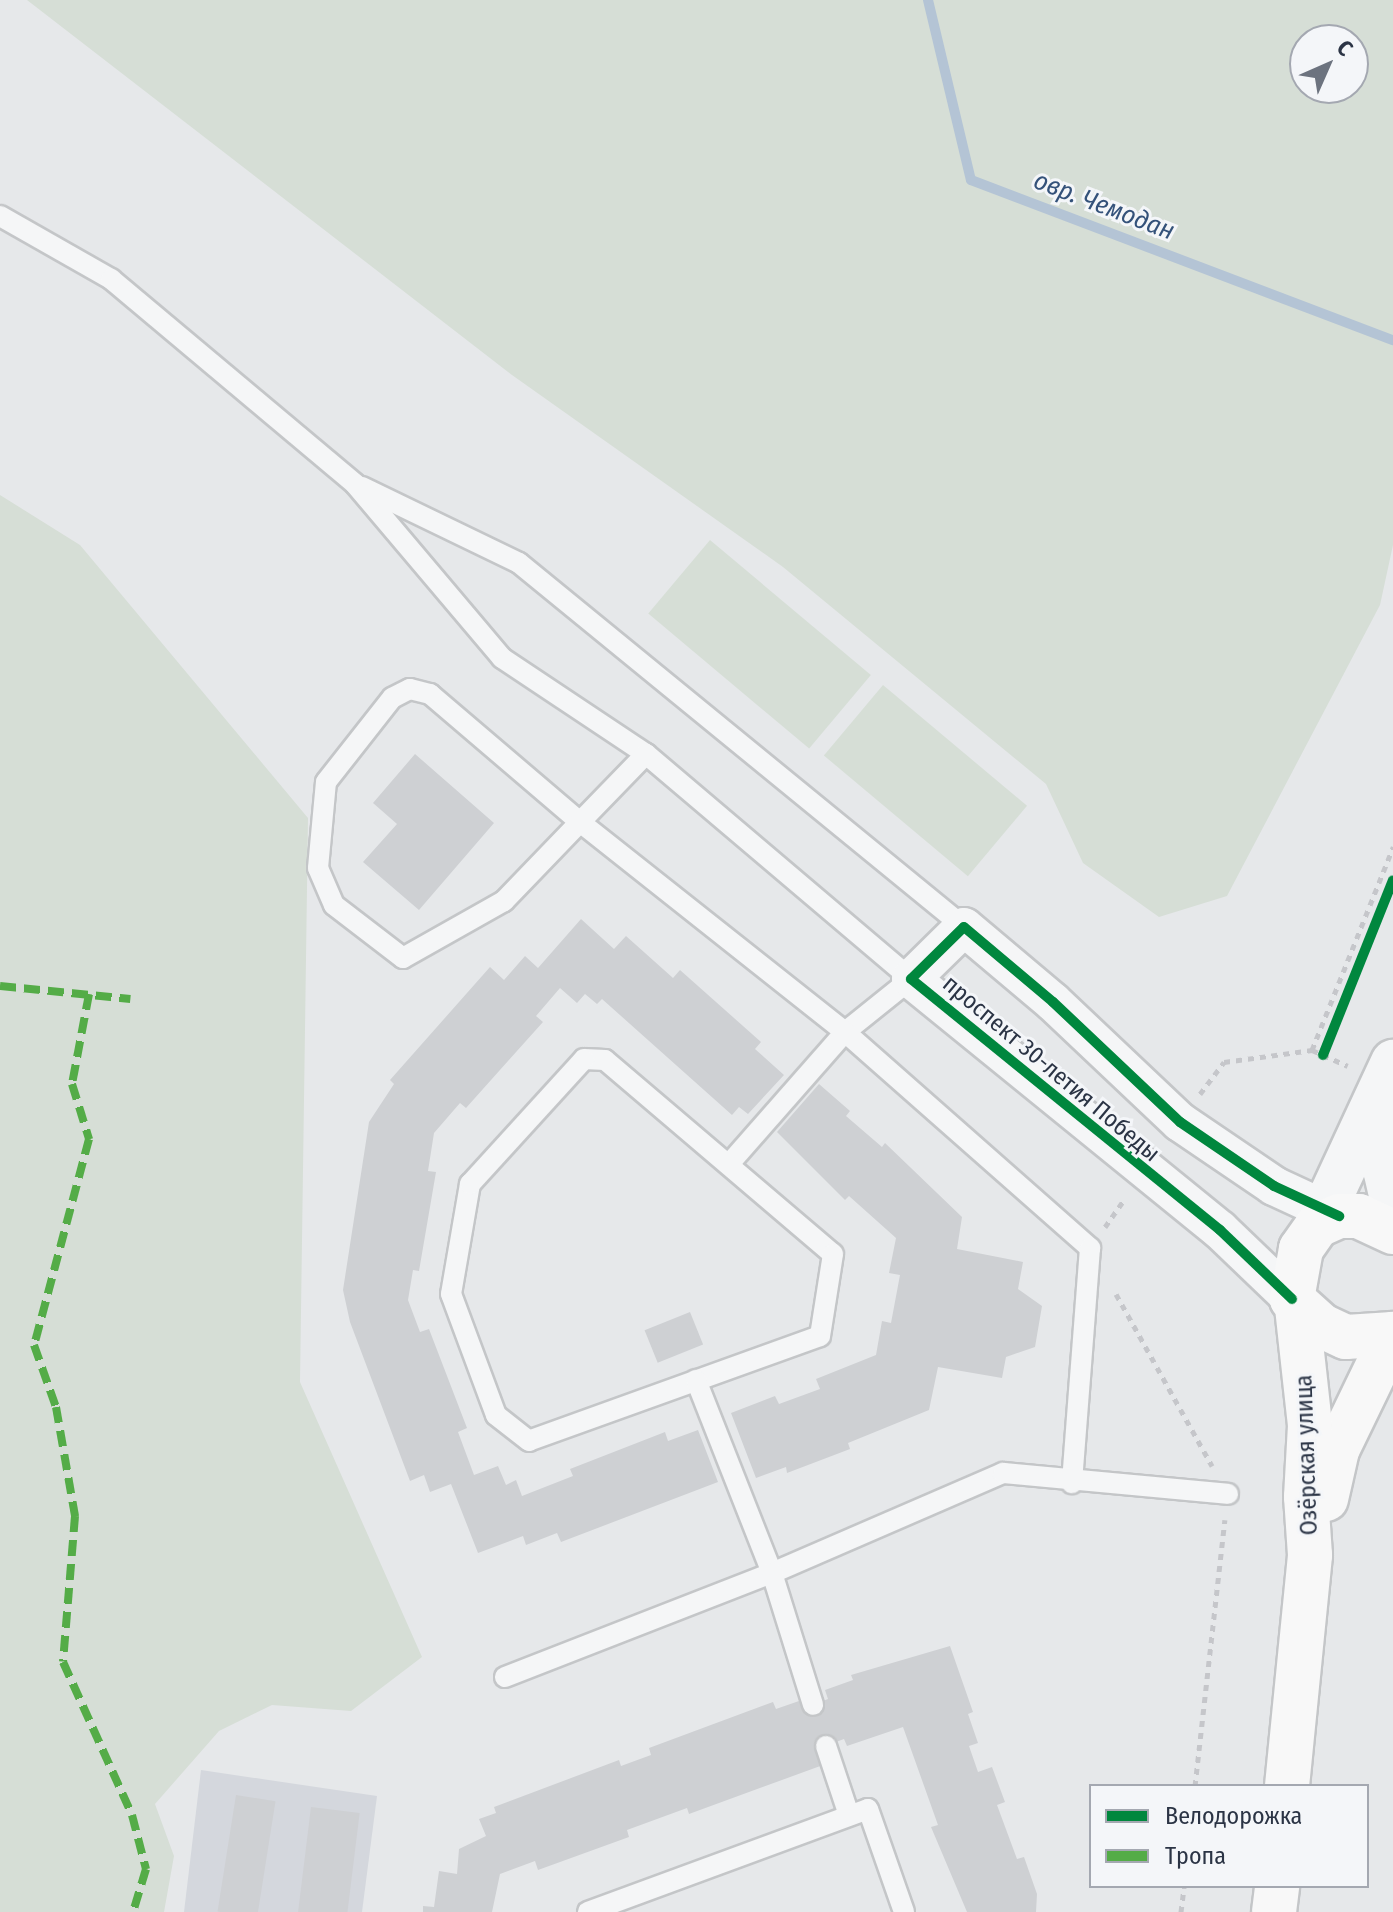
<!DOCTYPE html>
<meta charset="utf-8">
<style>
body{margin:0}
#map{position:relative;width:1393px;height:1912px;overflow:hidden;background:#e6e8ea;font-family:"Fira Sans Condensed",sans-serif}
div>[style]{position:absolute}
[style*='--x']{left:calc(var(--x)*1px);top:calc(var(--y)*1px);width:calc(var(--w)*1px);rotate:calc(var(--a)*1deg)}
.built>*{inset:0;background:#d4d7dd}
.green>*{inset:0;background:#d6ded6;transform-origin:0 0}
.stream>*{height:10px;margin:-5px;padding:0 5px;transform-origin:5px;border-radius:5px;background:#b4c4d5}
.building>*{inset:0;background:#ced0d3;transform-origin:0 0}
.path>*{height:5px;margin-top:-2.5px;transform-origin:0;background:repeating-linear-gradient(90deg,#c5c6ca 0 6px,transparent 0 12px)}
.roads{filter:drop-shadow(2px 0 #c4c6c8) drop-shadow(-2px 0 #c4c6c8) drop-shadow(0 2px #c4c6c8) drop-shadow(0 -2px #c4c6c8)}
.service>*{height:20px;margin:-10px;padding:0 10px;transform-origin:10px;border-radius:10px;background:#f5f6f7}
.minor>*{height:38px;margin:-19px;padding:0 19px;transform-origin:19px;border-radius:19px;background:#f5f6f7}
.tertiary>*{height:44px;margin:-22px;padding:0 22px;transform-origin:22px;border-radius:22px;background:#f5f6f7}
.secondary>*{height:44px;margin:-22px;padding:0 22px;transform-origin:22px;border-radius:22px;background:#f8f8f8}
.quiet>*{height:8px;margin-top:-4px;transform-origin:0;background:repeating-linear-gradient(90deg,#54ac47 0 16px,transparent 0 24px)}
.cycleway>*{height:10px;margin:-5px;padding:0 5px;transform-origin:5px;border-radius:5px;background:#00873e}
span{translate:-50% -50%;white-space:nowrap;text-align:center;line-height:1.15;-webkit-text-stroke:6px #f4f6f9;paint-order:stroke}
.street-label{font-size:24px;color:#2b3445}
.water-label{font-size:26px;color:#34527a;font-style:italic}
.legend{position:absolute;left:1089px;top:1784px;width:280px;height:104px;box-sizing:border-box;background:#f4f6f9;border:2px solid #a4a8b1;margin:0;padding:10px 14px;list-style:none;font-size:24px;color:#2b3445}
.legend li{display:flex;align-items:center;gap:16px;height:40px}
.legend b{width:40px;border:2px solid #a4a8b1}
.north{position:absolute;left:1289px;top:24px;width:80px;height:80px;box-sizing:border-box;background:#f4f6f9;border:2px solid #a4a8b1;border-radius:50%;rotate:45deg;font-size:22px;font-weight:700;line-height:32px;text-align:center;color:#2b3445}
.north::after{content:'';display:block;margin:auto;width:28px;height:36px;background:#6c737f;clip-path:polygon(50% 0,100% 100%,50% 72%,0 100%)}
</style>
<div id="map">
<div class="built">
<div style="clip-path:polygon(201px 1770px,377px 1796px,362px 1912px,184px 1912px)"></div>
</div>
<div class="green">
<div style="clip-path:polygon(evenodd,27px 0,1393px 0,1393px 545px,1380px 605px,1227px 896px,1159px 917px,1083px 863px,1046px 784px,783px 567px,512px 375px,27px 0,1353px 40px,1353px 88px,1305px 88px,1305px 40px,1353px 40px)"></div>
<div style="clip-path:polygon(0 495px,80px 545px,308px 818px,300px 1382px,422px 1657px,351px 1711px,272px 1705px,219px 1731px,155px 1804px,174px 1856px,164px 1912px,0 1912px)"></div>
<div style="left:710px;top:540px;width:210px;height:96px;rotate:40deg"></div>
<div style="left:883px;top:685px;width:188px;height:92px;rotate:40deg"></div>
</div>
<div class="stream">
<div style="--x:928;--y:0;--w:185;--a:76.6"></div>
<div style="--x:971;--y:180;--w:451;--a:20.8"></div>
</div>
<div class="building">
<div style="clip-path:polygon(415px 754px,494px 823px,419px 910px,363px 862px,397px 824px,373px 803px)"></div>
<div style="clip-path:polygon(581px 919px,614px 949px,626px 936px,673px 978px,680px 970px,761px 1042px,755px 1049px,784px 1075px,748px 1114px,739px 1107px,732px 1115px,602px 999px,597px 1004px,585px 994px,577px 1003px,560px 988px,536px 1016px,543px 1022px,466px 1108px,460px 1103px,434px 1133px,428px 1171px,436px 1172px,419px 1271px,413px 1270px,408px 1300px,420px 1332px,429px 1329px,467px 1428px,458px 1432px,474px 1475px,498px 1466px,506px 1485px,516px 1480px,522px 1496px,573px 1476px,570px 1469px,665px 1432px,668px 1441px,698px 1430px,718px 1482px,561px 1542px,557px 1533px,526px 1545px,523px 1536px,478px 1553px,451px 1484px,430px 1492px,424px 1475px,410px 1481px,350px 1322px,343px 1290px,369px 1122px,394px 1084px,390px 1080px,490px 967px,504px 980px,525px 956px,538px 968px)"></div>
<div style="clip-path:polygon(819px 1084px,850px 1111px,846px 1116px,882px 1147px,885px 1143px,962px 1217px,957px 1249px,1023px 1262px,1018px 1289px,1042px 1306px,1035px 1347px,1006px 1357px,1002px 1378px,938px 1367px,929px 1410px,848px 1443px,850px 1449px,787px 1473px,786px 1467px,756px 1478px,731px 1413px,775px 1396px,779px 1404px,820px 1389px,816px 1379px,876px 1355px,882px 1321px,891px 1323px,900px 1275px,889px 1273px,896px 1238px,849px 1196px,845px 1200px,777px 1132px)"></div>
<div style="left:690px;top:1312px;width:35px;height:49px;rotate:68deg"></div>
<div style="clip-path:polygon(950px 1646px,973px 1712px,968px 1714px,978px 1743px,969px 1746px,978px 1772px,992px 1767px,1005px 1802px,997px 1805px,1017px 1859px,1024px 1857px,1037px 1894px,1036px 1912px,967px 1912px,931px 1827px,938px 1825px,903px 1727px,847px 1746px,844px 1739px,817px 1749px,823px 1765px,689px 1814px,687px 1808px,627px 1830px,629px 1837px,538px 1870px,535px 1861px,500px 1874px,492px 1912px,423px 1912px,423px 1906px,434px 1907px,439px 1871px,457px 1874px,459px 1849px,486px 1836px,479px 1819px,496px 1813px,494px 1807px,619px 1760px,621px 1766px,651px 1755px,649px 1748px,773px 1702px,776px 1709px,799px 1701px,803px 1709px,828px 1699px,825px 1690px,853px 1680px,851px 1675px)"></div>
<div style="left:236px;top:1795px;width:40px;height:118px;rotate:9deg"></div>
<div style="left:311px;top:1807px;width:49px;height:106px;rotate:7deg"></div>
</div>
<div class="path">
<div style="--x:1312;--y:1050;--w:39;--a:24"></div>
<div style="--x:1200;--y:1094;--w:40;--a:-53"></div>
<div style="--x:1224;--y:1062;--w:89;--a:-7.8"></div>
<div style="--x:1312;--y:1050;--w:219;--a:-68.2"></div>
<div style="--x:1105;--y:1227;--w:33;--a:-55"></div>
<div style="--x:1116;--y:1294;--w:197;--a:60.8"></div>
<div style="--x:1195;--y:1786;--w:268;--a:-83.6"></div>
<div style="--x:1181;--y:1912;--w:26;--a:-83"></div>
</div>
<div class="roads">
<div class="service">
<div style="--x:0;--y:216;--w:128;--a:29.6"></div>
<div style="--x:111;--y:279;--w:319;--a:40"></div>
<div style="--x:355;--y:484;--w:228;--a:49.8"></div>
<div style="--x:502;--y:658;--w:173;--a:33.7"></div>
<div style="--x:646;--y:754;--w:348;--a:40.3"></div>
<div style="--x:911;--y:979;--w:85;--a:141.2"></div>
<div style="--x:845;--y:1032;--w:174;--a:131.3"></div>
<div style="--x:362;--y:487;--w:174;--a:25.8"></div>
<div style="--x:519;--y:563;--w:575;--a:39.28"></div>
<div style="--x:646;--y:754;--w:95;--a:134.1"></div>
<div style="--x:580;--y:822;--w:110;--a:133.9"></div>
<div style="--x:504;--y:901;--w:116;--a:150.6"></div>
<div style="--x:403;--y:958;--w:87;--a:-142.5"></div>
<div style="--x:334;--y:905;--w:40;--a:-113.4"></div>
<div style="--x:318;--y:868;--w:86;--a:-84.7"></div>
<div style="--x:326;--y:782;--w:107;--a:-51.8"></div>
<div style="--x:392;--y:698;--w:20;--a:-27"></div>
<div style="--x:410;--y:689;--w:21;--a:14"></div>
<div style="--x:430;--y:694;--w:197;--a:40.5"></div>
<div style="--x:580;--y:822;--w:338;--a:38.4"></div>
<div style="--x:845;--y:1032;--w:327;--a:41.4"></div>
<div style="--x:1090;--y:1248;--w:236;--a:94.4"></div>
<div style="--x:584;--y:1059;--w:21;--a:3"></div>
<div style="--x:605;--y:1060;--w:299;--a:40.4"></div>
<div style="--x:833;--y:1254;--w:83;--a:99"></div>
<div style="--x:820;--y:1336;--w:309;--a:160.2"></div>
<div style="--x:529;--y:1441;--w:42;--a:-141.8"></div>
<div style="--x:496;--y:1415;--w:129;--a:-110.4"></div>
<div style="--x:451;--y:1294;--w:112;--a:-80.2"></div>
<div style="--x:470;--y:1184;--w:169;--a:-47.6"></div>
<div style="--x:696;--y:1380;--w:207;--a:68.5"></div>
<div style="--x:772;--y:1573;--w:252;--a:-23.4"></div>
<div style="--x:1003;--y:1473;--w:226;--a:5.3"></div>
<div style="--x:505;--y:1677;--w:287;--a:-21.3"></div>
<div style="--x:772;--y:1573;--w:138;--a:72.7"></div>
<div style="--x:826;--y:1746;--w:73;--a:71.6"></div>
<div style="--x:588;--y:1912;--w:298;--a:-20.2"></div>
<div style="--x:868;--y:1809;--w:109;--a:70.7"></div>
</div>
<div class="minor">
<div style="--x:1292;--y:1299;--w:100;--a:-136.2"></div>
<div style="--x:1220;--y:1230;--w:398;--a:-140.9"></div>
<div style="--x:911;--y:979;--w:74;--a:-44.5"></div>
<div style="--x:964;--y:927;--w:116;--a:40.1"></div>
<div style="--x:1053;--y:1002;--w:175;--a:43.4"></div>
<div style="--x:1180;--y:1122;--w:114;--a:34.2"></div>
<div style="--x:1274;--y:1186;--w:72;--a:24.8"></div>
</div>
<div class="tertiary">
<div style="--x:1393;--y:1112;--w:58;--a:98"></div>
<div style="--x:1385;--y:1169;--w:35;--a:77"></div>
<div style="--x:1317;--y:1226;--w:181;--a:-65.1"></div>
</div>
<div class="secondary">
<div style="--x:1393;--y:1232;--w:38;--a:-155"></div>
<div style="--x:1359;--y:1216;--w:20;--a:180"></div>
<div style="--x:1339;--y:1216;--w:24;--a:156"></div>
<div style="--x:1317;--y:1226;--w:28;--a:125"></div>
<div style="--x:1301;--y:1249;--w:51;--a:100.2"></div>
<div style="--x:1292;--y:1299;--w:40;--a:42"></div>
<div style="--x:1322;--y:1326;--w:26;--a:25"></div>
<div style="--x:1346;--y:1337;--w:47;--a:-3.7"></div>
<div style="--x:1326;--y:1499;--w:50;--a:-77.3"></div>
<div style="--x:1337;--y:1450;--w:129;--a:-64.2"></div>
<div style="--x:1287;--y:1786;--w:232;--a:-84.3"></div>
<div style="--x:1310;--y:1555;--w:58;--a:-93.9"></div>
<div style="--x:1306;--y:1497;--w:72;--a:-86.8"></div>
<div style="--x:1310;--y:1425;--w:119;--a:-96.3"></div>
<div style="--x:1274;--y:1912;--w:26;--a:-83"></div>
</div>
</div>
<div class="quiet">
<div style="--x:0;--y:986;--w:131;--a:5.7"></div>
<div style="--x:89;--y:994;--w:92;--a:100.7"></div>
<div style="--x:72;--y:1084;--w:58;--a:72.8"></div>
<div style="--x:89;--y:1139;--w:213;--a:104.9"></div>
<div style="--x:34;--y:1345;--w:66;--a:70.5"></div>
<div style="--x:56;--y:1407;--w:111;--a:80.1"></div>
<div style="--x:75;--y:1516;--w:146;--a:94.7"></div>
<div style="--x:63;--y:1662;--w:168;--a:65.7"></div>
<div style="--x:132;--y:1815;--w:56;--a:75.5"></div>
<div style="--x:146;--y:1869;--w:45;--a:106.8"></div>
</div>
<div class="cycleway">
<div style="--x:1323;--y:1055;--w:188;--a:-68.2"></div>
<div style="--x:1292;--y:1299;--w:100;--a:-136.2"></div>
<div style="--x:1220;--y:1230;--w:398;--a:-140.9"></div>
<div style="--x:911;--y:979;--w:74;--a:-44.5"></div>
<div style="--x:964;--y:927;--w:116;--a:40.1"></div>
<div style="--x:1053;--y:1002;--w:175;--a:43.4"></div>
<div style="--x:1180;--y:1122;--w:114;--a:34.2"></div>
<div style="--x:1274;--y:1186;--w:72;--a:24.8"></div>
</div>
<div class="street-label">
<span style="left:1051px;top:1069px;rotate:40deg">проспект 30-летия Победы</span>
<span style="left:1307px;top:1455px;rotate:-92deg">Озёрская улица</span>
</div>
<div class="water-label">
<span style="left:1104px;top:206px;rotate:21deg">овр. Чемодан</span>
</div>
<ul class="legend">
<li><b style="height:10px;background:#00873e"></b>Велодорожка</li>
<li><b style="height:10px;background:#54ac47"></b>Тропа</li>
</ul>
<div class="north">С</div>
</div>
